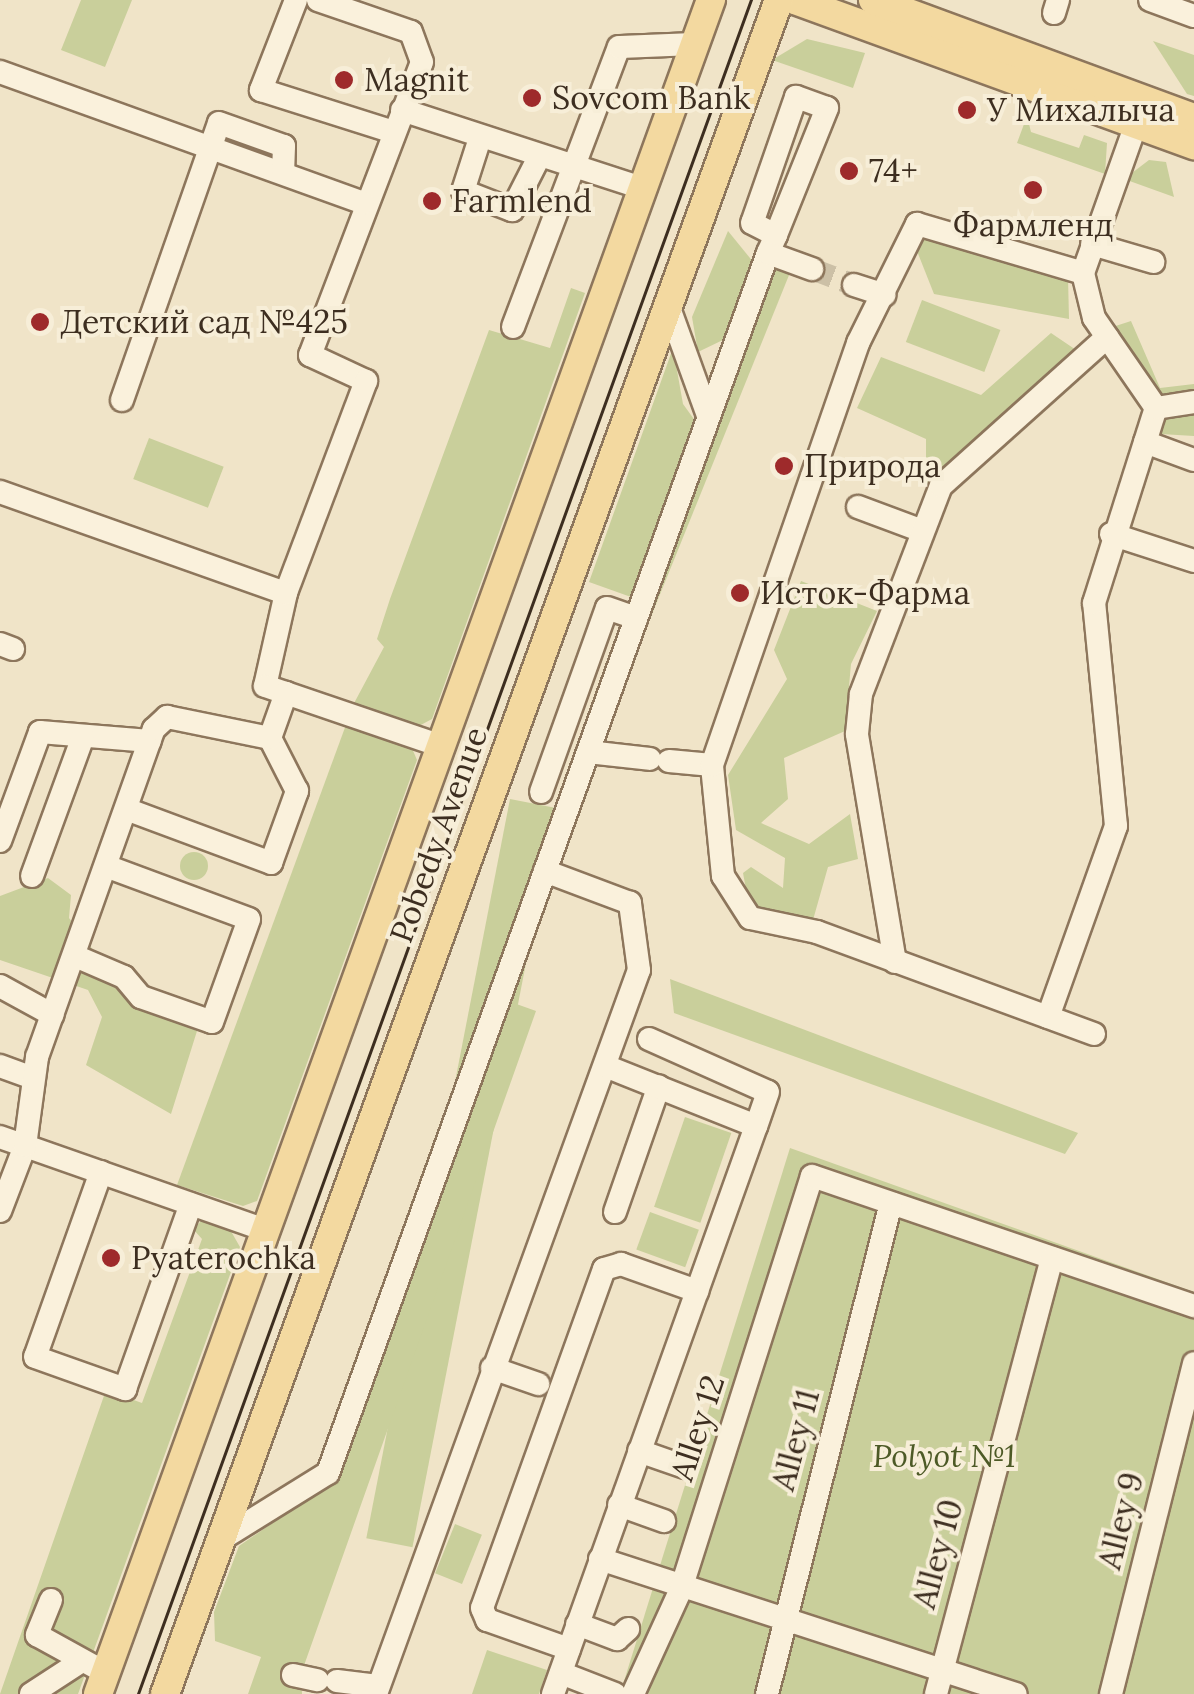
<!DOCTYPE html>
<meta charset="utf-8">
<style>
body{margin:0}
#map{position:relative;width:1194px;height:1694px;overflow:hidden;background:#f0e4c8;font-family:Lora,serif}
div>[style]{position:absolute}
[style*='--x']{left:calc(var(--x)*1px);top:calc(var(--y)*1px);width:calc(var(--w)*1px);rotate:calc(var(--a)*1deg)}
.green>*{inset:0;background:#c9cf9b;transform-origin:0 0}
.round{border-radius:50%}
.minor-tunnel>*{height:22px;margin-top:-11px;transform-origin:0;background:repeating-linear-gradient(90deg,#ccc0a6 0 22px,transparent 0 33px)}
.roads{filter:drop-shadow(2px 0 #8d765c) drop-shadow(-2px 0 #8d765c) drop-shadow(0 2px #8d765c) drop-shadow(0 -2px #8d765c)}
.minor>*{height:22px;margin:-11px;padding:0 11px;transform-origin:11px;border-radius:11px;background:#faf1dc}
.major>*{height:28px;margin:-14px;padding:0 14px;transform-origin:14px;border-radius:14px;background:#f3d9a0}
.tram>*{height:2.5px;margin:-1.25px;padding:0 1.25px;transform-origin:1.25px;border-radius:1.25px;background:#3d2e20}
.dots>*{width:28px;height:28px;translate:-50% -50%;box-sizing:border-box;border:5px solid #f7eed8;border-radius:50%}
span{translate:-50% -50%;white-space:nowrap;text-align:center;line-height:1.15;-webkit-text-stroke:8px #f7eed8;paint-order:stroke}
.poi-label{font-size:32px;color:#3d2e20}
.left{translate:0 -50%;text-align:left}
.street-label{font-size:32px;color:#3d2e20}
.park-label{font-size:32px;color:#4d5a26;font-style:italic}
</style>
<div id="map">
<div class="green">
<div style="clip-path:polygon(81px 0,132px 0,105px 67px,61px 50px)"></div>
<div style="clip-path:polygon(807px 39px,865px 53px,853px 88px,772px 60px)"></div>
<div style="clip-path:polygon(1153px 41px,1194px 55px,1194px 96px,1187px 94px)"></div>
<div style="clip-path:polygon(1027px 116px,1031px 132px,1079px 148px,1084px 135px,1107px 143px,1105px 174px,1017px 143px)"></div>
<div style="clip-path:polygon(1149px 160px,1166px 162px,1174px 197px,1124px 179px)"></div>
<div style="clip-path:polygon(728px 231px,754px 263px,725px 339px,698px 352px,692px 317px)"></div>
<div style="clip-path:polygon(925px 231px,1068px 277px,1069px 319px,934px 294px,915px 246px)"></div>
<div style="left:771px;top:261px;width:22px;height:470px;rotate:22deg"></div>
<div style="clip-path:polygon(571px 288px,585px 293px,432px 719px,417px 727px,352px 707px,384px 647px,377px 639px,390px 599px,489px 330px,550px 348px)"></div>
<div style="left:922px;top:300px;width:84px;height:45px;rotate:21deg"></div>
<div style="clip-path:polygon(1131px 321px,1160px 388px,1194px 384px,1194px 436px,1161px 434px,1094px 333px)"></div>
<div style="clip-path:polygon(1051px 333px,1082px 354px,926px 484px,926px 439px,857px 408px,881px 357px,981px 395px)"></div>
<div style="clip-path:polygon(673px 348px,683px 404px,696px 422px,631px 597px,589px 582px)"></div>
<div style="left:149px;top:438px;width:80px;height:44px;rotate:21deg"></div>
<div style="clip-path:polygon(801px 581px,877px 611px,851px 664px,845px 731px,784px 758px,788px 799px,761px 823px,809px 844px,850px 814px,858px 859px,828px 867px,811px 927px,750px 911px,743px 873px,751px 867px,783px 888px,785px 858px,736px 830px,728px 775px,787px 679px,774px 650px)"></div>
<div style="clip-path:polygon(347px 722px,411px 746px,417px 760px,257px 1201px,243px 1206px,177px 1185px)"></div>
<div style="left:510px;top:799px;width:47px;height:753px;rotate:11deg"></div>
<div class="round" style="left:180px;top:852px;width:28px;height:28px"></div>
<div style="clip-path:polygon(48px 878px,71px 895px,69px 918px,130px 999px,197px 1031px,171px 1114px,86px 1065px,102px 1017px,88px 990px,0 960px,0 896px)"></div>
<div style="clip-path:polygon(670px 979px,1078px 1133px,1065px 1154px,674px 1013px)"></div>
<div style="clip-path:polygon(508px 1001px,536px 1011px,301px 1674px,302px 1694px,248px 1694px,261px 1657px,215px 1641px,214px 1612px,239px 1546px,338px 1478px)"></div>
<div style="left:685px;top:1117px;width:49px;height:95px;rotate:19deg"></div>
<div style="clip-path:polygon(790px 1148px,1194px 1292px,1194px 1694px,620px 1694px)"></div>
<div style="left:650px;top:1212px;width:52px;height:40px;rotate:20deg"></div>
<div style="clip-path:polygon(205px 1217px,228px 1226px,240px 1247px,78px 1694px,0 1694px,106px 1390px,142px 1403px,202px 1239px,193px 1229px)"></div>
<div style="left:455px;top:1524px;width:29px;height:53px;rotate:22deg"></div>
<div style="clip-path:polygon(487px 1650px,547px 1670px,539px 1694px,472px 1694px)"></div>
</div>
<div class="minor-tunnel">
<div style="--x:812;--y:269;--w:45;--a:20.9"></div>
</div>
<div class="roads">
<div class="minor">
<div style="--x:296;--y:0;--w:97;--a:111.3"></div>
<div style="--x:261;--y:90;--w:135;--a:17.6"></div>
<div style="--x:318;--y:0;--w:98;--a:19"></div>
<div style="--x:411;--y:32;--w:32;--a:70"></div>
<div style="--x:422;--y:62;--w:314;--a:110.9"></div>
<div style="--x:310;--y:355;--w:62;--a:24.9"></div>
<div style="--x:366;--y:381;--w:227;--a:110.7"></div>
<div style="--x:286;--y:593;--w:95;--a:102.7"></div>
<div style="--x:265;--y:686;--w:186;--a:18.8"></div>
<div style="--x:1150;--y:0;--w:47;--a:20"></div>
<div style="--x:1054;--y:13;--w:14;--a:-73"></div>
<div style="--x:0;--y:72;--w:386;--a:19.8"></div>
<div style="--x:402;--y:110;--w:252;--a:18"></div>
<div style="--x:480;--y:138;--w:56;--a:107.8"></div>
<div style="--x:463;--y:191;--w:53;--a:21.2"></div>
<div style="--x:512;--y:210;--w:59;--a:-63"></div>
<div style="--x:1092;--y:244;--w:64;--a:16.4"></div>
<div style="--x:768;--y:253;--w:20;--a:-66"></div>
<div style="--x:776;--y:235;--w:137;--a:-68.1"></div>
<div style="--x:827;--y:108;--w:33;--a:-160"></div>
<div style="--x:796;--y:97;--w:133;--a:109.2"></div>
<div style="--x:752;--y:223;--w:27;--a:27"></div>
<div style="--x:1083;--y:273;--w:158;--a:-70.4"></div>
<div style="--x:854;--y:285;--w:32;--a:18"></div>
<div style="--x:668;--y:305;--w:115;--a:70.1"></div>
<div style="--x:513;--y:327;--w:299;--a:-69.3"></div>
<div style="--x:619;--y:47;--w:76;--a:-2.3"></div>
<div style="--x:122;--y:400;--w:293;--a:-70.7"></div>
<div style="--x:219;--y:123;--w:69;--a:19.5"></div>
<div style="--x:284;--y:146;--w:27;--a:92"></div>
<div style="--x:1145;--y:442;--w:52;--a:20.2"></div>
<div style="--x:0;--y:492;--w:303;--a:19.5"></div>
<div style="--x:858;--y:507;--w:66;--a:20.4"></div>
<div style="--x:1111;--y:534;--w:87;--a:18"></div>
<div style="--x:0;--y:644;--w:14;--a:21"></div>
<div style="--x:588;--y:752;--w:62;--a:6.4"></div>
<div style="--x:669;--y:761;--w:43;--a:5.3"></div>
<div style="--x:541;--y:792;--w:195;--a:-70.3"></div>
<div style="--x:607;--y:608;--w:31;--a:19"></div>
<div style="--x:126;--y:809;--w:155;--a:20.4"></div>
<div style="--x:271;--y:863;--w:77;--a:-70.1"></div>
<div style="--x:297;--y:791;--w:59;--a:-117"></div>
<div style="--x:0;--y:841;--w:116;--a:-69.8"></div>
<div style="--x:40;--y:732;--w:110;--a:4.7"></div>
<div style="--x:32;--y:876;--w:148;--a:-69.9"></div>
<div style="--x:75;--y:956;--w:53;--a:23.2"></div>
<div style="--x:124;--y:977;--w:26;--a:50"></div>
<div style="--x:141;--y:997;--w:75;--a:19.4"></div>
<div style="--x:212;--y:1022;--w:109;--a:-70.2"></div>
<div style="--x:249;--y:919;--w:153;--a:-159.7"></div>
<div style="--x:895;--y:962;--w:231;--a:-99.5"></div>
<div style="--x:857;--y:734;--w:40;--a:-84.3"></div>
<div style="--x:861;--y:694;--w:223;--a:-69"></div>
<div style="--x:941;--y:486;--w:223;--a:-41.9"></div>
<div style="--x:0;--y:986;--w:60;--a:28.7"></div>
<div style="--x:1048;--y:1017;--w:203;--a:-70.4"></div>
<div style="--x:1116;--y:826;--w:224;--a:-95.6"></div>
<div style="--x:1094;--y:603;--w:205;--a:-72.4"></div>
<div style="--x:1094;--y:1034;--w:295;--a:-159.8"></div>
<div style="--x:817;--y:932;--w:68;--a:-168.2"></div>
<div style="--x:750;--y:918;--w:50;--a:-122.7"></div>
<div style="--x:723;--y:876;--w:112;--a:-95.7"></div>
<div style="--x:712;--y:765;--w:447;--a:-70.9"></div>
<div style="--x:858;--y:343;--w:133;--a:-63.6"></div>
<div style="--x:917;--y:224;--w:173;--a:16.4"></div>
<div style="--x:1083;--y:273;--w:46;--a:76.3"></div>
<div style="--x:1094;--y:318;--w:109;--a:55.4"></div>
<div style="--x:1156;--y:408;--w:38;--a:-9"></div>
<div style="--x:649;--y:1039;--w:130;--a:24"></div>
<div style="--x:768;--y:1092;--w:36;--a:109"></div>
<div style="--x:0;--y:1066;--w:35;--a:20"></div>
<div style="--x:0;--y:1137;--w:281;--a:19.3"></div>
<div style="--x:101;--y:1172;--w:196;--a:109.6"></div>
<div style="--x:35;--y:1357;--w:96;--a:19.6"></div>
<div style="--x:125;--y:1389;--w:196;--a:-70.4"></div>
<div style="--x:0;--y:1211;--w:70;--a:-69"></div>
<div style="--x:25;--y:1146;--w:90;--a:-82.3"></div>
<div style="--x:37;--y:1057;--w:348;--a:-70.4"></div>
<div style="--x:154;--y:729;--w:18;--a:-43"></div>
<div style="--x:167;--y:717;--w:105;--a:11.5"></div>
<div style="--x:270;--y:738;--w:48;--a:-70.4"></div>
<div style="--x:615;--y:1212;--w:133;--a:-70.8"></div>
<div style="--x:492;--y:1368;--w:49;--a:19.2"></div>
<div style="--x:639;--y:1451;--w:49;--a:19.2"></div>
<div style="--x:619;--y:1505;--w:48;--a:19.6"></div>
<div style="--x:223;--y:1538;--w:123;--a:-31.8"></div>
<div style="--x:328;--y:1473;--w:1297;--a:-70.17"></div>
<div style="--x:768;--y:253;--w:47;--a:20"></div>
<div style="--x:600;--y:1559;--w:437;--a:18"></div>
<div style="--x:51;--y:1600;--w:38;--a:112"></div>
<div style="--x:37;--y:1635;--w:79;--a:28.8"></div>
<div style="--x:577;--y:1624;--w:43;--a:20.6"></div>
<div style="--x:617;--y:1639;--w:15;--a:-42"></div>
<div style="--x:569;--y:1649;--w:87;--a:-160.5"></div>
<div style="--x:487;--y:1620;--w:13;--a:-113"></div>
<div style="--x:482;--y:1608;--w:360;--a:-70.2"></div>
<div style="--x:604;--y:1269;--w:18;--a:-16"></div>
<div style="--x:621;--y:1264;--w:81;--a:19.6"></div>
<div style="--x:561;--y:1673;--w:58;--a:21.3"></div>
<div style="--x:293;--y:1675;--w:25;--a:12"></div>
<div style="--x:337;--y:1681;--w:39;--a:7"></div>
<div style="--x:31;--y:1694;--w:55;--a:-33.1"></div>
<div style="--x:376;--y:1694;--w:770;--a:-70.04"></div>
<div style="--x:639;--y:970;--w:68;--a:-97.7"></div>
<div style="--x:630;--y:903;--w:91;--a:-159.4"></div>
<div style="--x:553;--y:1694;--w:603;--a:-70.33"></div>
<div style="--x:756;--y:1126;--w:162;--a:-158.3"></div>
<div style="--x:633;--y:1694;--w:115;--a:-65.4"></div>
<div style="--x:681;--y:1589;--w:433;--a:-72.4"></div>
<div style="--x:812;--y:1176;--w:404;--a:18.8"></div>
<div style="--x:767;--y:1694;--w:506;--a:-75.83"></div>
<div style="--x:936;--y:1694;--w:451;--a:-75.1"></div>
<div style="--x:1111;--y:1694;--w:341;--a:-75.9"></div>
</div>
<div class="major">
<div style="--x:795;--y:0;--w:425;--a:20"></div>
<div style="--x:873;--y:0;--w:342;--a:20.2"></div>
<div style="--x:98;--y:1694;--w:1802;--a:-70.11"></div>
<div style="--x:165;--y:1694;--w:1802;--a:-70.08"></div>
</div>
</div>
<div class="tram">
<div style="--x:138;--y:1694;--w:1802;--a:-70.11"></div>
</div>
<div class="dots">
<div style="left:344px;top:80px;background:#9e2a2b"></div>
<div style="left:532px;top:98px;background:#9e2a2b"></div>
<div style="left:967px;top:110px;background:#9e2a2b"></div>
<div style="left:849px;top:171px;background:#9e2a2b"></div>
<div style="left:1033px;top:190px;background:#9e2a2b"></div>
<div style="left:432px;top:201px;background:#9e2a2b"></div>
<div style="left:40px;top:322px;background:#9e2a2b"></div>
<div style="left:784px;top:466px;background:#9e2a2b"></div>
<div style="left:740px;top:593px;background:#9e2a2b"></div>
<div style="left:111px;top:1258px;background:#9e2a2b"></div>
</div>
<div class="poi-label">
<span class="left" style="left:364px;top:80px">Magnit</span>
<span class="left" style="left:552px;top:98px">Sovcom Bank</span>
<span class="left" style="left:987px;top:110px">У Михалыча</span>
<span class="left" style="left:869px;top:171px">74+</span>
<span class="left" style="left:452px;top:201px">Farmlend</span>
<span style="left:1033px;top:225px">Фармленд</span>
<span class="left" style="left:60px;top:322px">Детский сад №425</span>
<span class="left" style="left:804px;top:466px">Природа</span>
<span class="left" style="left:760px;top:593px">Исток-Фарма</span>
<span class="left" style="left:131px;top:1258px">Pyaterochka</span>
</div>
<div class="street-label">
<span style="left:439px;top:835px;rotate:-70deg">Pobedy Avenue</span>
<span style="left:698px;top:1428px;rotate:-72deg">Alley 12</span>
<span style="left:796px;top:1440px;rotate:-75deg">Alley 11</span>
<span style="left:1121px;top:1521px;rotate:-76deg">Alley 9</span>
<span style="left:938px;top:1554px;rotate:-75deg">Alley 10</span>
</div>
<div class="park-label">
<span style="left:944px;top:1456px">Polyot №1</span>
</div>
</div>
